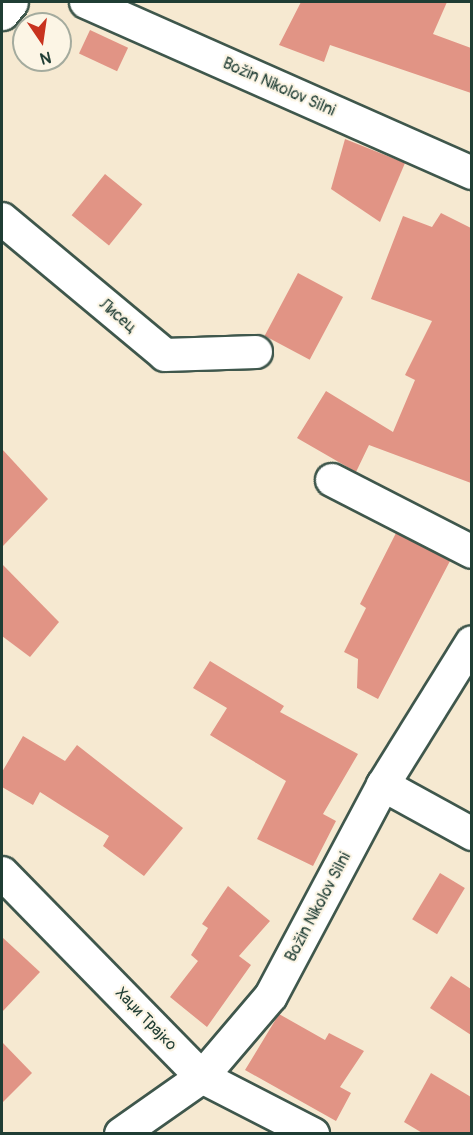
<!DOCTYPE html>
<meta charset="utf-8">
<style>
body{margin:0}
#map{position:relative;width:473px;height:1135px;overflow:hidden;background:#f6e9d1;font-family:Pangolin,sans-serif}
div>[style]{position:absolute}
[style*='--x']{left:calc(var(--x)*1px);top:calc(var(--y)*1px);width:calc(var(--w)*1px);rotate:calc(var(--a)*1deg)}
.building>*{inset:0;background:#e19485;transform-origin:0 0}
.roads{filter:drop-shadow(2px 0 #3f574c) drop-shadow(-2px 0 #3f574c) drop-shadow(0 2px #3f574c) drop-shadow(0 -2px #3f574c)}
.minor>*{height:32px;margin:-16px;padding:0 16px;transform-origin:16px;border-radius:16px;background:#fff}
.tertiary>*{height:33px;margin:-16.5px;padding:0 16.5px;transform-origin:16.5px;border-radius:16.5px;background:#fff}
span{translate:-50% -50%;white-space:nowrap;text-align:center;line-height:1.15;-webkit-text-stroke:4.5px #fcf5e5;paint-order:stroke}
.street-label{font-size:16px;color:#1f3d34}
.frame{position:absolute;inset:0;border:3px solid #1f3d34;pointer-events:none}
.north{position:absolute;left:12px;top:12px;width:60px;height:60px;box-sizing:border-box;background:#fcf5e5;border:2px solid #a4ab9e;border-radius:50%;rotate:167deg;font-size:16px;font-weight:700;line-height:24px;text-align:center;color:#1f3d34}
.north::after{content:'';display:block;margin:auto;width:21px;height:27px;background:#c8321e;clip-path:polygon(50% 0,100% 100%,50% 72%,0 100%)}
</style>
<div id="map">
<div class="building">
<div style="clip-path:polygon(301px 2px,447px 2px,433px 34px,471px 48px,471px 93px,330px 45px,324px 62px,279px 45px)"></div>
<div style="left:90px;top:30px;width:42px;height:26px;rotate:25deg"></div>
<div style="clip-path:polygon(345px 139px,405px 163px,380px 222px,331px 189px)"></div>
<div style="left:105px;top:174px;width:48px;height:53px;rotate:39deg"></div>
<div style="clip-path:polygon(441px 213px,471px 228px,471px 483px,369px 445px,356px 472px,297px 438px,326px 391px,393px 432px,415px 380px,405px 375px,432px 321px,371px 299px,403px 216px,432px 227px)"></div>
<div style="left:298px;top:273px;width:51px;height:71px;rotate:28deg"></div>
<div style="clip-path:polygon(2px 449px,48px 499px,2px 547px)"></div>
<div style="clip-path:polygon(396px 533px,450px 561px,378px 699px,357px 688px,358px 659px,344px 652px,366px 608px,360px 604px)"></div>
<div style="clip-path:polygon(2px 564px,59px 622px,30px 657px,2px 636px)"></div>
<div style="clip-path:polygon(210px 661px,284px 706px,280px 712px,358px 754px,323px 814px,336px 821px,313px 866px,257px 839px,286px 781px,210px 735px,227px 708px,193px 688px)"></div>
<div style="clip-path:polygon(23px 736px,65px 761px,77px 745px,183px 828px,144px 876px,103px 846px,109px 836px,40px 792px,33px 805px,2px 787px,2px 772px)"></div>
<div style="left:440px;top:873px;width:29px;height:54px;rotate:31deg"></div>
<div style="clip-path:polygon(228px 886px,270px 921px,239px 956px,251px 965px,207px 1027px,170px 997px,198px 961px,191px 955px,208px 928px,202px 924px)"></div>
<div style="clip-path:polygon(2px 937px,40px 972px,2px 1012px)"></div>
<div style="clip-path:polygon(451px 976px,471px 989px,471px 1035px,430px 1008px)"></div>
<div style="clip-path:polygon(279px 1014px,325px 1040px,329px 1033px,364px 1051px,340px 1087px,351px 1093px,336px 1121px,245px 1070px)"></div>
<div style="clip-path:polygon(2px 1042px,32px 1073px,2px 1103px)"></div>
<div style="clip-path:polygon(431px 1073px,471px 1097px,471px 1134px,424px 1134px,404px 1122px)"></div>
</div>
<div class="roads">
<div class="minor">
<div style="--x:86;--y:2;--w:422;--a:23.9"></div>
<div style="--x:2;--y:219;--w:212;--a:39.8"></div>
<div style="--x:165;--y:355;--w:91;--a:-1.9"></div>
<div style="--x:332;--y:480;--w:157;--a:27.2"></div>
<div style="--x:383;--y:785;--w:102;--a:28.8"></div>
<div style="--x:2;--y:873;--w:286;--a:45.6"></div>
<div style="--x:202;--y:1077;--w:125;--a:27.2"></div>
<div style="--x:121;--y:1134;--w:99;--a:-35.1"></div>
<div style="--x:202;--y:1077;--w:106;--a:-49.6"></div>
<div style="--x:271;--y:996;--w:239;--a:-62"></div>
<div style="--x:383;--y:785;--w:168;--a:-58.1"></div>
</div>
<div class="tertiary">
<div style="--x:2;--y:13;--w:14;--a:-51"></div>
</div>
</div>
<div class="street-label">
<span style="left:279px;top:87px;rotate:24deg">Božin Nikolov Silni</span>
<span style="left:118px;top:316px;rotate:40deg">Лисец</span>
<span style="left:318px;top:907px;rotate:-62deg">Božin Nikolov Silni</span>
<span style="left:146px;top:1019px;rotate:46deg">Хаџи Трајко</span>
</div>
<div class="frame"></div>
<div class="north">N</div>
</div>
